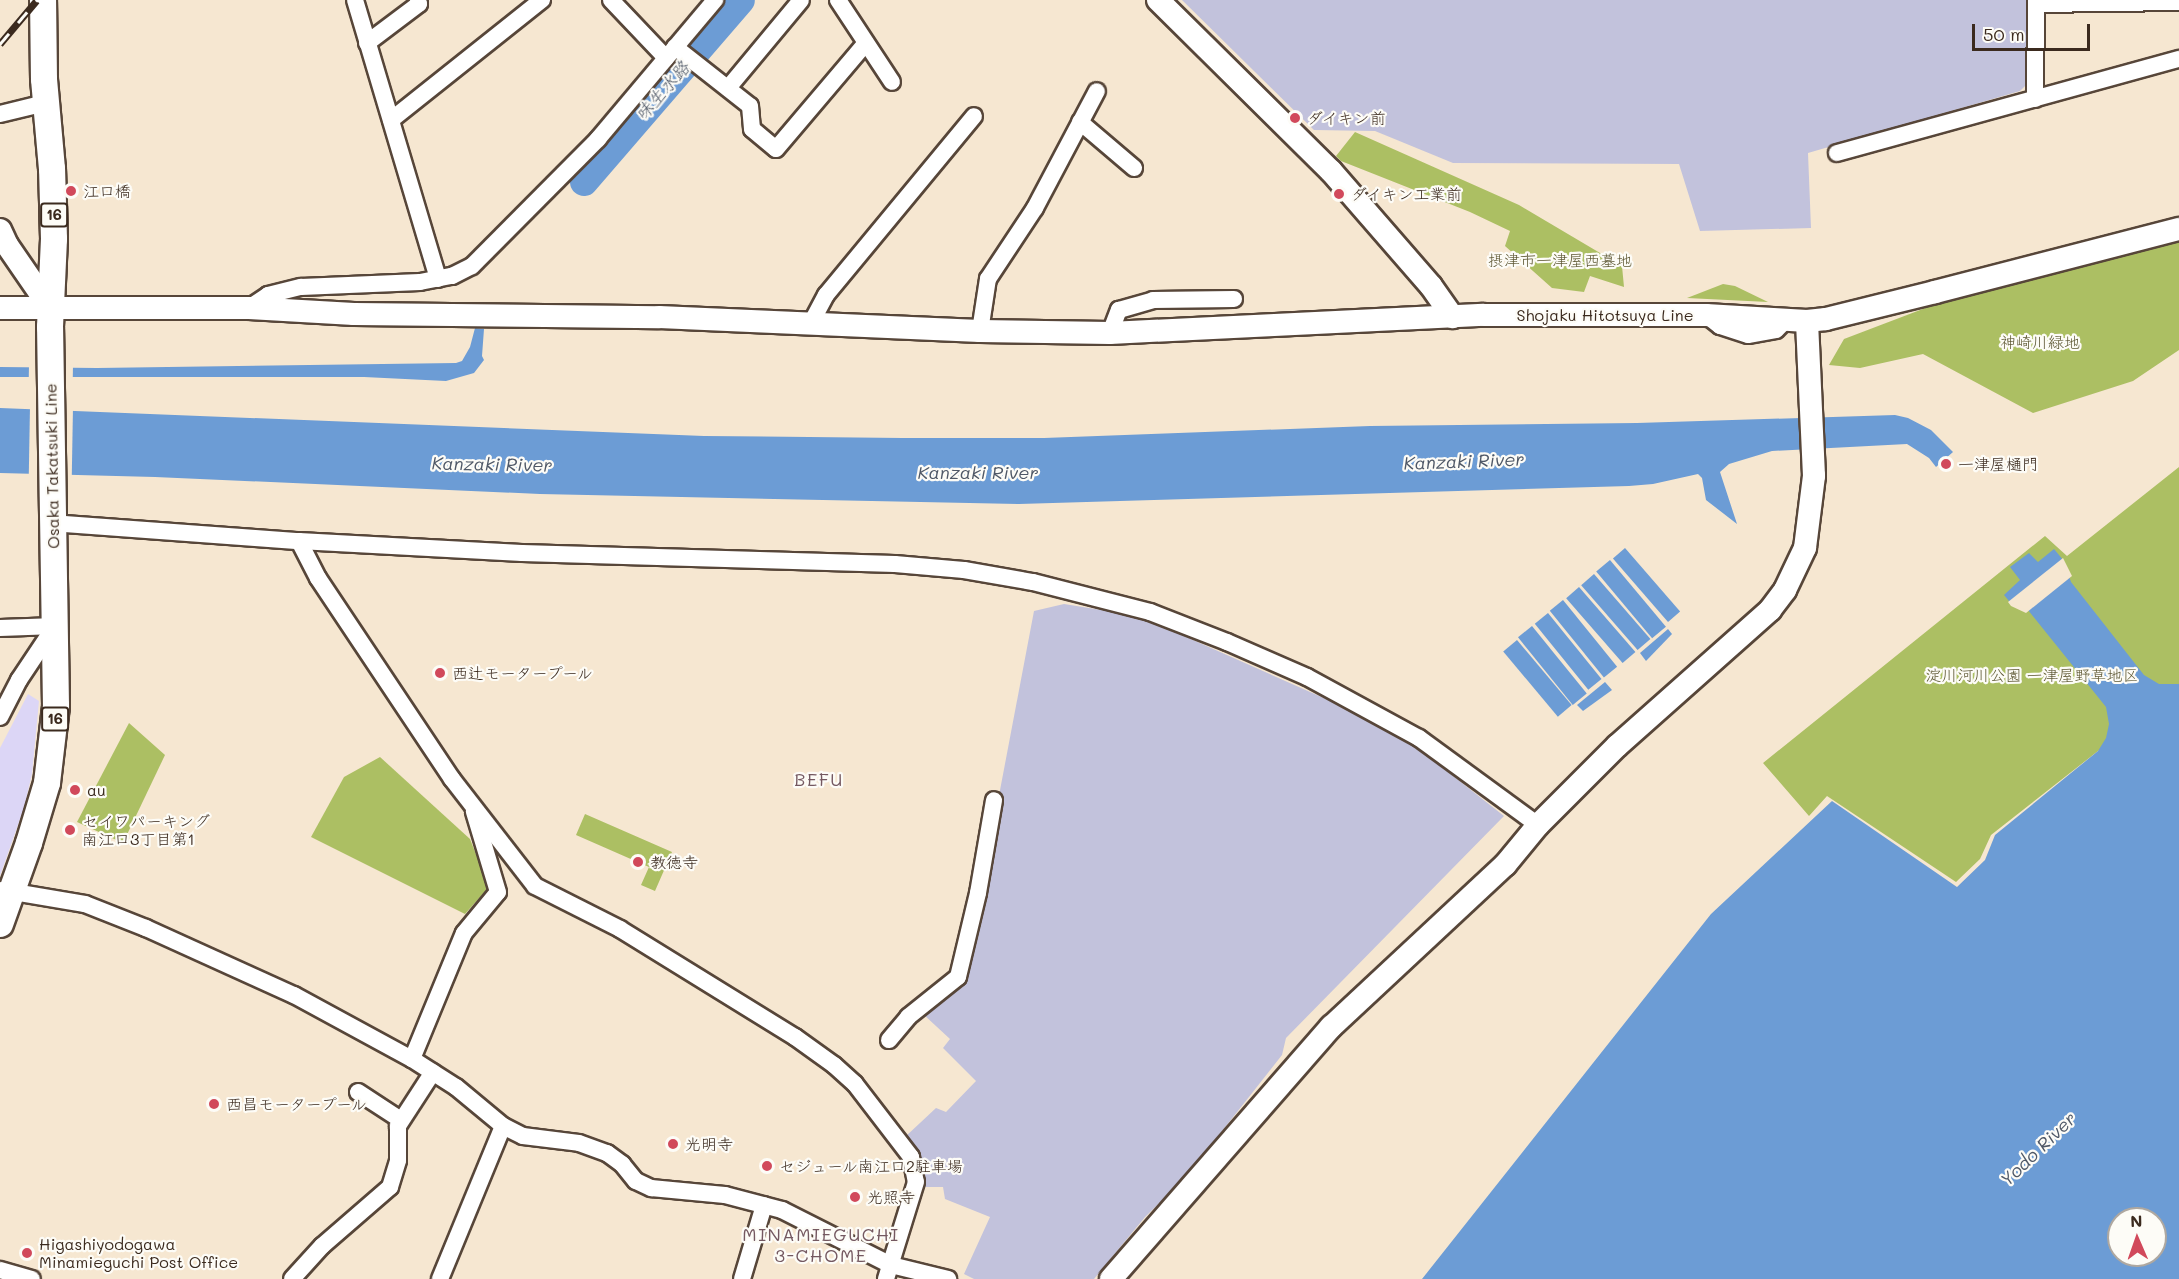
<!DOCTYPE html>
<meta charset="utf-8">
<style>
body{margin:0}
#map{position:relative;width:2179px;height:1279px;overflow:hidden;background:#f6e7d1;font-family:Mali,"Klee One",sans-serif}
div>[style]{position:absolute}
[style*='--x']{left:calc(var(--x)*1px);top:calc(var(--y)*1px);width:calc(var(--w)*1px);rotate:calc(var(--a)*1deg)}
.built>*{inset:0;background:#dcd6f6}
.industrial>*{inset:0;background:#c2c2dc}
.green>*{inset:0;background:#acbf63}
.water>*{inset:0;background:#6c9cd5;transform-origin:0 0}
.pier>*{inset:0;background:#f6e7d1;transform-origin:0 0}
.river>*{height:28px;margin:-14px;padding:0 14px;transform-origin:14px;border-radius:14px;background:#6c9cd5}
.roads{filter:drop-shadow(2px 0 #574639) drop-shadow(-2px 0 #574639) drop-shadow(0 2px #574639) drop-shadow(0 -2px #574639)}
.street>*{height:16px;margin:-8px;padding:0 8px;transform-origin:8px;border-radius:8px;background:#fff}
.secondary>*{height:22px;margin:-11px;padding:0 11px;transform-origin:11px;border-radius:11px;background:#fff}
.primary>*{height:26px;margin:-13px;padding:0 13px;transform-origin:13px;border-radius:13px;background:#fff}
.rail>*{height:7px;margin-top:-3.5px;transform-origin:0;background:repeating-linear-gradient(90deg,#fdfcf7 0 14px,#3b2a1e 0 28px);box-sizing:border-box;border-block:2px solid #3b2a1e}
.dots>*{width:16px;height:16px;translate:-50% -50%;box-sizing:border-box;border:3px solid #fdfcf7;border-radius:50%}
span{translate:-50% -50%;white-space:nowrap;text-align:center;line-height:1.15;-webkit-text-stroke:4.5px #fdfcf7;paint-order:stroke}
.shield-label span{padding:2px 4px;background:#fdfcf7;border:2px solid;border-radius:4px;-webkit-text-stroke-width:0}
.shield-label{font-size:15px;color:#3b2a1e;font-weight:700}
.poi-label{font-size:16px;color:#3b2a1e}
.left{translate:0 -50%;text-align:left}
.park-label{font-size:16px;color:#5d5733}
.street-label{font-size:16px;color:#3b2a1e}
.water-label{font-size:18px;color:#4f5867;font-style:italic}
.neighbourhood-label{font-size:18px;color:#745860;letter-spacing:1.5px}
.north{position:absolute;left:2107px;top:1207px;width:60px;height:60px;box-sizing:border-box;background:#fdfcf7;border:2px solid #afa8a0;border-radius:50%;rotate:358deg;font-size:16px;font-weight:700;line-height:24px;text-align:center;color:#3b2a1e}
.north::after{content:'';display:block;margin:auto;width:21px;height:27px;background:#d1495b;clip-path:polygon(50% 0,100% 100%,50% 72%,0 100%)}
.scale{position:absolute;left:1972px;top:24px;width:118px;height:27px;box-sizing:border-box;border:3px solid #3b2a1e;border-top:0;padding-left:8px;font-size:18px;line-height:21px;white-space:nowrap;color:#3b2a1e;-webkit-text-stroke:4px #fdfcf7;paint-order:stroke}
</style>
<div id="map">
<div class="built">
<div style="clip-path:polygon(28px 694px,39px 701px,32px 774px,24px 808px,0 876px,0 748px)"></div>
</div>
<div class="industrial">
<div style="clip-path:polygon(1182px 0,2028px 0,2029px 82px,2020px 91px,1808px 153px,1811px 228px,1700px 231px,1679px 164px,1453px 163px,1375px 131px,1314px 130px)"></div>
<div style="clip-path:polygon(1064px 604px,1139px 616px,1335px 703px,1410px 742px,1504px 816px,1286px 1038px,1282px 1055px,1185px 1178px,1145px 1217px,1094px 1279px,974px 1279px,964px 1274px,990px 1217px,945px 1199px,943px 1187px,921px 1187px,905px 1137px,936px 1108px,946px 1112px,976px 1081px,943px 1048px,950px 1039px,923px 1014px,964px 980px,1034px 611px)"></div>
</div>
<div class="green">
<div style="clip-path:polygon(1355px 132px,1519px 205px,1622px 266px,1624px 287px,1590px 276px,1584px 292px,1552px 288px,1505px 246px,1510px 231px,1470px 212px,1341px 161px,1336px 156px)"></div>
<div style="clip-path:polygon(2179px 239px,2179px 350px,2133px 381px,2033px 413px,1923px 354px,1860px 368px,1829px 365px,1844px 339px,1949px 299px)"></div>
<div style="clip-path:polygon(1723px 284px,1735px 286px,1768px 302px,1687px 298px)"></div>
<div style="clip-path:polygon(2179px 467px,2179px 692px,2098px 751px,1991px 835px,1980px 859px,1956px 882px,1827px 796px,1809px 816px,1763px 763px,2045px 536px,2067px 556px)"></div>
<div style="clip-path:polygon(129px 723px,165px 755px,123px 843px,77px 822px)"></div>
<div style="clip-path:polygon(380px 757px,470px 839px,489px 887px,465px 914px,311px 837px,344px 777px)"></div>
<div style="clip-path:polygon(585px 814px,672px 852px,655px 891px,641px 885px,649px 867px,576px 835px)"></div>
</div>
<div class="water">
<div style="clip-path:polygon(475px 328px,484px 329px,482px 356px,484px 360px,474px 373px,446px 381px,364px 377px,0 377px,0 367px,97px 368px,456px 363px,462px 361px,470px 347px)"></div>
<div style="clip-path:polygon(0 408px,704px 436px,903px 438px,1044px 438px,1370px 426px,1637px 423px,1895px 415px,1908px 418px,1931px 430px,1953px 452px,1936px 467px,1929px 458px,1907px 444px,1772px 451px,1729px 464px,1720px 472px,1737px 524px,1706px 500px,1702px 478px,1698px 474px,1653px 484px,1629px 486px,1019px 504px,540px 494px,155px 477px,0 473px)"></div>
<div style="left:1625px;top:548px;width:84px;height:16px;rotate:49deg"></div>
<div style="clip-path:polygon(evenodd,2054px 549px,2064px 561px,2071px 582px,2144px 675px,2159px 684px,2179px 684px,2179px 1279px,1422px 1279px,1711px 914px,1832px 801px,1957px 887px,1985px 860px,1995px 835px,2098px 751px,2106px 738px,2109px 724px,2106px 707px,2028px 610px,2009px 601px,2004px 595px,2020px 580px,2010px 567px,2029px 553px,2038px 562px,2054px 549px,2119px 1219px,2155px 1219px,2155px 1255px,2119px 1255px,2119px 1219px)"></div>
<div style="left:1610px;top:560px;width:87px;height:18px;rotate:50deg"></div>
<div style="left:1594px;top:574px;width:86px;height:17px;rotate:49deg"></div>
<div style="left:1579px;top:587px;width:86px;height:17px;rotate:49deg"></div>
<div style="left:1563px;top:600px;width:86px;height:17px;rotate:51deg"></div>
<div style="left:1548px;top:613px;width:85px;height:17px;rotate:51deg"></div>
<div style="left:1532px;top:626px;width:87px;height:18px;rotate:51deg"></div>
<div style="clip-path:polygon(1668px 629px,1672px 634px,1646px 661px,1640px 653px)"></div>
<div style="left:1517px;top:640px;width:85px;height:18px;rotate:50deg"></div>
<div style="clip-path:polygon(1605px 682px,1612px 690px,1583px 711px,1577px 705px)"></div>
</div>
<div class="pier">
<div style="left:29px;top:364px;width:44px;height:16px;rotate:1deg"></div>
<div style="left:30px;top:406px;width:43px;height:71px;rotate:1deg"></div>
<div style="clip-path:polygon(2063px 558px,2072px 576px,2026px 613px,2011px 606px,2008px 602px)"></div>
</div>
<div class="river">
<div style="--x:584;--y:182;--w:240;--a:-49.2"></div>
</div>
<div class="roads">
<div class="street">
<div style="--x:355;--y:0;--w:291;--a:73.4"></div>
<div style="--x:611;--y:0;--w:80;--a:46.5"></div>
<div style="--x:838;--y:0;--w:98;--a:56.6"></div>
<div style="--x:2036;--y:4;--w:143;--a:-0.8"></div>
<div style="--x:367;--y:43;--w:65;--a:-36.9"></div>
<div style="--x:419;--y:4;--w:4;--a:-104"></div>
<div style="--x:675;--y:47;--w:95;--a:38.2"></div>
<div style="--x:750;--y:106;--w:23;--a:85"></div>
<div style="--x:752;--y:129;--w:31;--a:40"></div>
<div style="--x:776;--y:149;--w:139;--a:-49.7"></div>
<div style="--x:728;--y:88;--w:114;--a:-50.3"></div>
<div style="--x:2035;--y:99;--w:99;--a:-89.4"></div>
<div style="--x:0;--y:114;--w:46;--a:-13.7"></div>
<div style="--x:391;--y:120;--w:193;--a:-38.5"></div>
<div style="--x:1080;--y:122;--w:71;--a:40.4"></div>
<div style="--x:1837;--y:153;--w:355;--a:-15.4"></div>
<div style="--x:249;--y:308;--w:23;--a:-34"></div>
<div style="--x:268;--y:295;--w:34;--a:-14"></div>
<div style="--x:301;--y:287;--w:119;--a:-2.4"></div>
<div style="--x:420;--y:282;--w:33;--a:-11"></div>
<div style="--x:452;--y:276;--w:22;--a:-27"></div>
<div style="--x:472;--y:266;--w:179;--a:-45.2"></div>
<div style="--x:598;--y:139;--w:182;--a:-49.9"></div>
<div style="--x:1706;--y:315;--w:18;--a:38"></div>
<div style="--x:1720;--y:326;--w:29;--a:18"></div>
<div style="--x:1748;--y:335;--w:28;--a:-10"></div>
<div style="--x:1776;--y:330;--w:14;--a:-45"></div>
<div style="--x:810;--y:325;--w:34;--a:-62"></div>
<div style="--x:826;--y:295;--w:232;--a:-50.4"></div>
<div style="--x:980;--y:331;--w:53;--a:-81.3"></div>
<div style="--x:988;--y:279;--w:85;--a:-56.5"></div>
<div style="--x:1035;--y:208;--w:132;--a:-62.1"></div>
<div style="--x:1110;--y:333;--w:25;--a:-69"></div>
<div style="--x:1119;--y:310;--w:35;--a:-16"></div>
<div style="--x:1153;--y:300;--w:81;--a:-0.7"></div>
<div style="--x:51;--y:523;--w:249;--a:4.2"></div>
<div style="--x:299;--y:541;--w:223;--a:3.1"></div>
<div style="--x:522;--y:553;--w:373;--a:1.7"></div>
<div style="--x:895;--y:564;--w:69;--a:5"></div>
<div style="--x:964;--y:570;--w:70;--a:9.9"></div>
<div style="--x:1033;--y:582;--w:121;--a:14.4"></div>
<div style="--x:1150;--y:612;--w:83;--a:21.3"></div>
<div style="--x:1227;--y:642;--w:87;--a:23.6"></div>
<div style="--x:1307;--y:677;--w:128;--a:28.6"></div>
<div style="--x:1419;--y:738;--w:147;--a:36.2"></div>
<div style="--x:299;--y:541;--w:42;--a:62.8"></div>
<div style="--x:318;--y:578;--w:242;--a:56.3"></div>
<div style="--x:452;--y:779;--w:135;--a:52.2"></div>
<div style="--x:535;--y:886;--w:95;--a:26.8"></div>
<div style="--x:620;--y:929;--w:206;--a:31.7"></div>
<div style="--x:795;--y:1037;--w:48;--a:35.7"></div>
<div style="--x:834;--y:1065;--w:28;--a:42"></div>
<div style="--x:855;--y:1084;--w:92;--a:52.5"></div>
<div style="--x:911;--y:1157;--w:25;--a:79"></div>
<div style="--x:916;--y:1182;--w:102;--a:107.2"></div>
<div style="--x:0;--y:628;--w:56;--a:-2"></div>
<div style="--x:0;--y:717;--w:42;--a:-62.8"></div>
<div style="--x:19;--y:680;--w:61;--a:-56.3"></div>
<div style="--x:2;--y:890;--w:84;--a:9.6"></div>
<div style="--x:85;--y:904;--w:66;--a:21.5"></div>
<div style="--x:146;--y:928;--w:162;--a:24.4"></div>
<div style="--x:294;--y:995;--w:134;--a:28.5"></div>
<div style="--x:412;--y:1059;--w:52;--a:32.5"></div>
<div style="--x:456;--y:1087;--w:61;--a:39.7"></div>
<div style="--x:503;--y:1126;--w:22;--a:27"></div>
<div style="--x:523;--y:1136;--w:56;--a:7.1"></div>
<div style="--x:579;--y:1143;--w:30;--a:20"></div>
<div style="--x:607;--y:1153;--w:19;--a:36"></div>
<div style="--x:622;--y:1164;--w:22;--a:51"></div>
<div style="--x:636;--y:1181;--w:17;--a:25"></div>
<div style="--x:651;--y:1188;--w:74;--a:5.4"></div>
<div style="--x:725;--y:1195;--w:59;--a:14.7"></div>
<div style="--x:782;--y:1210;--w:122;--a:26.8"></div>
<div style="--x:891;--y:1265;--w:59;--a:13.8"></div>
<div style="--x:889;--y:1040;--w:30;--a:-50"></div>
<div style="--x:908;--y:1017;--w:64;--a:-38.7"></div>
<div style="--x:958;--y:977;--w:86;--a:-76.6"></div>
<div style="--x:978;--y:893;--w:94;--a:-80.2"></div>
<div style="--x:412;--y:1059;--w:136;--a:-67.6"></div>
<div style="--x:464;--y:933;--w:53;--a:-50.3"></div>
<div style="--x:498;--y:892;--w:84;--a:-106.7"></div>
<div style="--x:358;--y:1092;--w:51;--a:33.1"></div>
<div style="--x:0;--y:1270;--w:33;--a:16"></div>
<div style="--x:292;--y:1279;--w:45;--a:-47.7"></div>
<div style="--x:322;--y:1246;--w:90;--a:-40.9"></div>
<div style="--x:390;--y:1187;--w:28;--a:-73"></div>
<div style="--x:398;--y:1160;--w:34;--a:-90"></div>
<div style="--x:398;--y:1126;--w:64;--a:-57.1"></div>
<div style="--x:440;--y:1279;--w:165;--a:-67.6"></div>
<div style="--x:742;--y:1279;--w:77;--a:-73.4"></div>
</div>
<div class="secondary">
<div style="--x:1158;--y:0;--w:243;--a:44.7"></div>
<div style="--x:1331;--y:171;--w:152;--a:49"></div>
<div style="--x:1431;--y:286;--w:38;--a:55"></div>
<div style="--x:0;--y:230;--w:17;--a:65"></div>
<div style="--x:7;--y:245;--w:78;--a:55.5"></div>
<div style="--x:0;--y:308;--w:249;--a:0"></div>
<div style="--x:249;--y:308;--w:105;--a:3.3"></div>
<div style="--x:354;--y:314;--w:305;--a:0.6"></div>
<div style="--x:659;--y:317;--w:321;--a:2.5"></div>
<div style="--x:980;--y:331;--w:130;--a:0.9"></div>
<div style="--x:1110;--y:333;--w:374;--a:-2.8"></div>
<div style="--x:1484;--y:315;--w:222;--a:0"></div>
<div style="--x:1706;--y:315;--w:101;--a:3.4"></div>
<div style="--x:1807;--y:321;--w:19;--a:-6"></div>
<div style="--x:1826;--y:319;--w:112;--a:-13.9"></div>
<div style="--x:1935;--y:292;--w:252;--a:-14.5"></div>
<div style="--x:1111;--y:1279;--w:335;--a:-48.9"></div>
<div style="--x:1331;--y:1027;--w:238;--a:-43"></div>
<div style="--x:1505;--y:865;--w:52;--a:-50.5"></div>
<div style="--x:1538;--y:825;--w:112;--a:-45"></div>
<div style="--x:1617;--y:746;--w:205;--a:-41.6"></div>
<div style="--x:1770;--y:610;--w:25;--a:-53"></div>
<div style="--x:1785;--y:590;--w:47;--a:-64.5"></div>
<div style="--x:1805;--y:548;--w:73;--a:-82.9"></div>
<div style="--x:1814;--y:476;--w:155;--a:-92.6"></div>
</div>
<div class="primary">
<div style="--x:0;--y:924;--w:86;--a:-70.3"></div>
<div style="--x:29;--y:843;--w:63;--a:-73.3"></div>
<div style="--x:47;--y:783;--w:78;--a:-83.3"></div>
<div style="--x:56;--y:706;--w:379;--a:-90.9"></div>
<div style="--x:50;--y:327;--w:88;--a:-87.4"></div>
<div style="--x:54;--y:239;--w:70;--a:-91.6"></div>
<div style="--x:52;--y:169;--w:90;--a:-95.1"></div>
<div style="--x:44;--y:79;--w:79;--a:-90.7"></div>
</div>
</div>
<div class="rail">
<div style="--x:0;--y:44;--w:57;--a:-49.9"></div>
</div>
<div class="dots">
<div style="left:1295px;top:118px;background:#d1495b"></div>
<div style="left:71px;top:191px;background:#d1495b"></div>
<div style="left:1339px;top:194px;background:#d1495b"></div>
<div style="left:1946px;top:464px;background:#d1495b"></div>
<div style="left:440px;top:673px;background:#d1495b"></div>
<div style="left:75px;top:790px;background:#d1495b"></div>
<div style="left:70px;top:830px;background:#d1495b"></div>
<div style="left:638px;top:862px;background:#d1495b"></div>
<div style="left:214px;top:1104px;background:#d1495b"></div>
<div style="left:673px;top:1144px;background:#d1495b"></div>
<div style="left:767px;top:1166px;background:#d1495b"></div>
<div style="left:855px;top:1197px;background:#d1495b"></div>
<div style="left:27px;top:1253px;background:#d1495b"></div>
</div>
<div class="shield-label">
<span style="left:54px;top:215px">16</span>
<span style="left:55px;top:719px">16</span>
</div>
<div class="poi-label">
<span class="left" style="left:1307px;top:118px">ダイキン前</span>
<span class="left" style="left:83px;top:191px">江口橋</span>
<span class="left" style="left:1351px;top:194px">ダイキン工業前</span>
<span class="left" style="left:1958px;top:464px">一津屋樋門</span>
<span class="left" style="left:452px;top:673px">西辻モータープール</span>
<span class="left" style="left:87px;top:790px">au</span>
<span class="left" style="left:82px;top:830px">セイワパーキング<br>南江口3丁目第1</span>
<span class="left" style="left:650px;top:862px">教徳寺</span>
<span class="left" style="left:226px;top:1104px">西昌モータープール</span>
<span class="left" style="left:685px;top:1144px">光明寺</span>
<span class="left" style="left:779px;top:1166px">セジュール南江口2駐車場</span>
<span class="left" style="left:867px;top:1197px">光照寺</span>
<span class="left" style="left:39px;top:1253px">Higashiyodogawa<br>Minamieguchi Post Office</span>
</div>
<div class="park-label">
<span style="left:1560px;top:260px">摂津市一津屋西墓地</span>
<span style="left:2040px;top:342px">神崎川緑地</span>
<span style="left:2032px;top:675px">淀川河川公園 一津屋野草地区</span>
</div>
<div class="street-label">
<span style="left:1605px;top:315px">Shojaku Hitotsuya Line</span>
<span style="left:52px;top:466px;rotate:-91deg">Osaka Takatsuki Line</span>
</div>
<div class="water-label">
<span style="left:662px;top:91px;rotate:-49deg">味生水路</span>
<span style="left:1464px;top:461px;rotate:-2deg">Kanzaki River</span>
<span style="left:492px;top:464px;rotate:1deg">Kanzaki River</span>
<span style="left:978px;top:472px">Kanzaki River</span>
<span style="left:2038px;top:1149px;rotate:-44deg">Yodo River</span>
</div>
<div class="neighbourhood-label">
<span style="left:819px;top:779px">BEFU</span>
<span style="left:821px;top:1245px">MINAMIEGUCHI<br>3-CHOME</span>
</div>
<div class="north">N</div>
<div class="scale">50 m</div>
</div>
